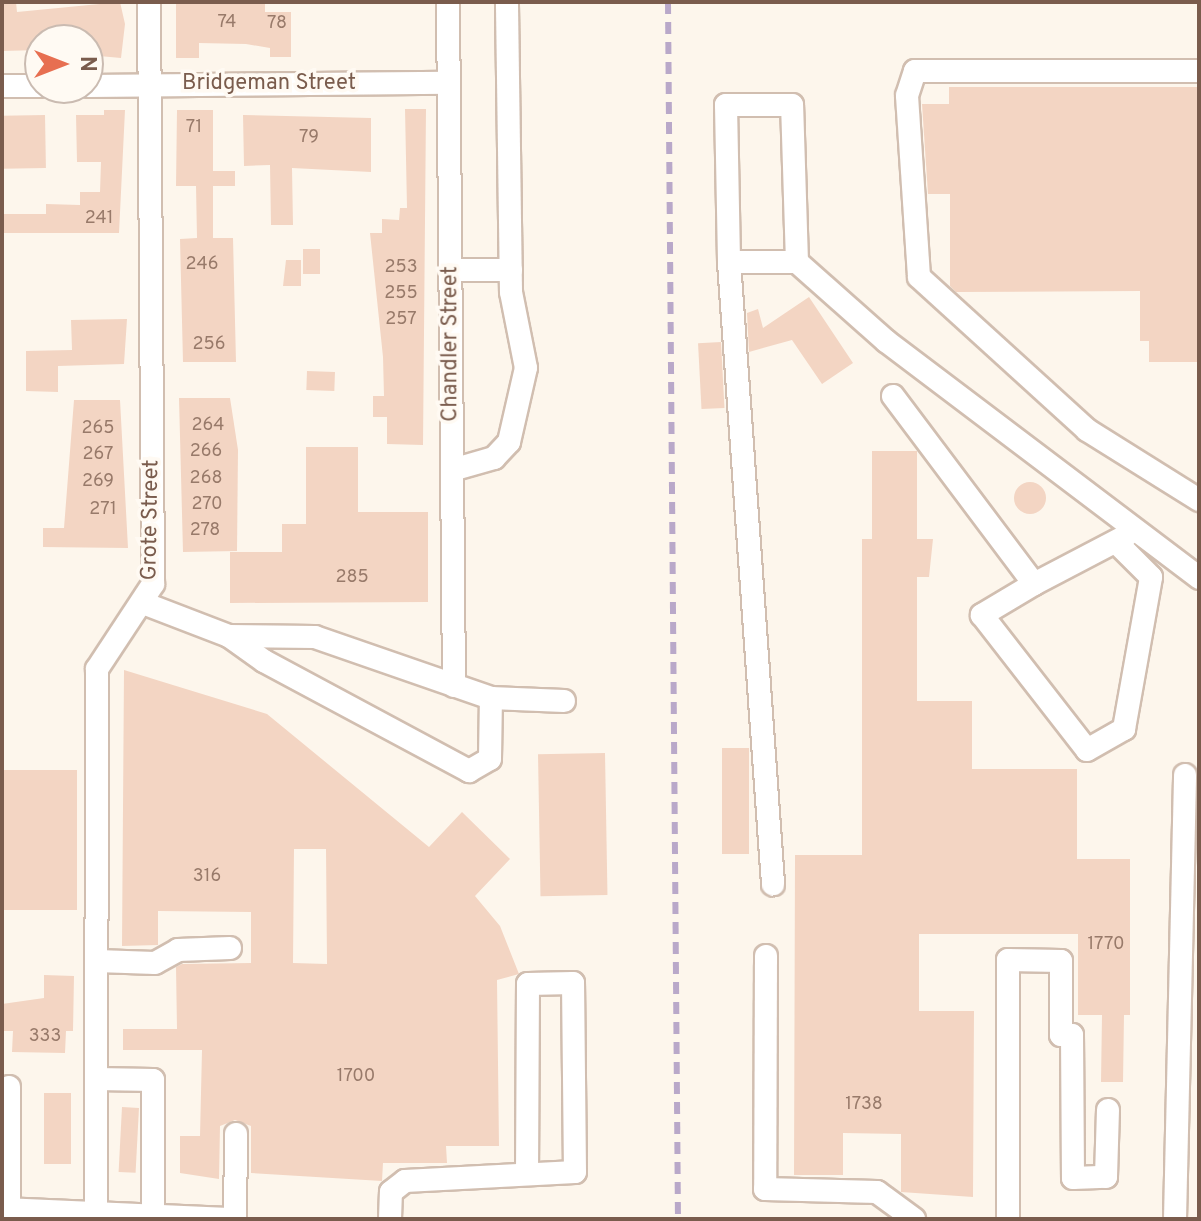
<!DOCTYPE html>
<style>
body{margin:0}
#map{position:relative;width:1201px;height:1221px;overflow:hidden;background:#fdf6ec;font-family:Overpass,sans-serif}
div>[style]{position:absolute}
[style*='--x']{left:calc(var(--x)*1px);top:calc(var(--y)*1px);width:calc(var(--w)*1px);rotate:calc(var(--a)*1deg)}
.building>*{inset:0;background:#f3d5c3;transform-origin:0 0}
.round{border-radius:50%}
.roads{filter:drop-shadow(2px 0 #d1beb0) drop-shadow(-2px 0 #d1beb0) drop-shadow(0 2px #d1beb0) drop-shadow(0 -2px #d1beb0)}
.minor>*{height:22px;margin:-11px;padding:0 11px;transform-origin:11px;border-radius:11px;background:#fff}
.rail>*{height:6px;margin-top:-3px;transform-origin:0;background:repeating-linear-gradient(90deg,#b9a8c9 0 12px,transparent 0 20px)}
span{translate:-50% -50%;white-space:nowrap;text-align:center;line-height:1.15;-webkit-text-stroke:7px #fffaf3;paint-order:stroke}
.number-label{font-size:18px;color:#987a6a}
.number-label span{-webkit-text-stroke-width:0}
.street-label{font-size:22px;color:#7a5c4d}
.frame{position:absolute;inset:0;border:4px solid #7a5c4d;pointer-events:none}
.north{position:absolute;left:24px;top:24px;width:80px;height:80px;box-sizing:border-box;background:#fffaf3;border:2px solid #cabbb1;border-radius:50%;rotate:90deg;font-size:22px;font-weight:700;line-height:32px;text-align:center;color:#7a5c4d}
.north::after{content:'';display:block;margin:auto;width:28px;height:36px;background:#e76f51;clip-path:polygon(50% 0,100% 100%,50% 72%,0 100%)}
</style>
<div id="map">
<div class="building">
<div style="clip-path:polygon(2px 2px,16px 2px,17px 12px,120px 2px,125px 24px,121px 58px,88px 55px,88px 40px,40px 40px,40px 50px,2px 51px)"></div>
<div style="clip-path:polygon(176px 2px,265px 2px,265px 12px,291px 12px,291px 57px,270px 57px,270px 48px,246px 44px,199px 43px,199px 58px,176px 58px)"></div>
<div style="clip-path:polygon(949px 87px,1199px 87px,1199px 362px,1149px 362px,1149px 341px,1140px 341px,1140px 291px,956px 292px,950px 286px,950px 194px,928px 194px,922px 104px,949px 104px)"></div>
<div style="clip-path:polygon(405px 109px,426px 109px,423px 445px,387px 444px,387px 417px,373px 417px,373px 396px,384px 396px,383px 357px,370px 233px,382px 233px,382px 219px,399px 220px,400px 208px,407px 208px)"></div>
<div style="clip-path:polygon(104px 110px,125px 110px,119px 233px,2px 233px,2px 214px,46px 214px,46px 204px,80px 205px,80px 192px,100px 192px,101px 162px,77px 162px,76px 115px,104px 115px)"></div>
<div style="clip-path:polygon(177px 110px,213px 110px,213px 171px,235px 171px,235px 186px,213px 186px,213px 238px,233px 238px,236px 362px,183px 362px,180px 239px,197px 238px,196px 186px,176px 186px)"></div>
<div style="left:45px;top:115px;width:53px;height:43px;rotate:89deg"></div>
<div style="clip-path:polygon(243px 115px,371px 118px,371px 172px,292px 168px,293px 225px,271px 225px,270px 165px,244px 166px)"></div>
<div style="left:303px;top:249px;width:17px;height:25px"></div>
<div style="clip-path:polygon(286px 260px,301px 260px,301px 286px,283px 286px)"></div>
<div style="clip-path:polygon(809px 297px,853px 363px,822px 384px,792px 340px,749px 352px,747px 313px,758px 309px,763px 328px)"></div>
<div style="clip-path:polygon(127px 319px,124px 364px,58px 366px,58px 392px,26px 391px,26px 351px,72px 350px,71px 320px)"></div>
<div style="left:721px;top:342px;width:66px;height:23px;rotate:87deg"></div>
<div style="left:307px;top:371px;width:28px;height:19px;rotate:2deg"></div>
<div style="clip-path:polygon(179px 398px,230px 398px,238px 450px,237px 551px,183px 552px)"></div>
<div style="clip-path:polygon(74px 400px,120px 400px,128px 548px,43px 547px,43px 528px,64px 528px)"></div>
<div style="clip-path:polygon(306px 447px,358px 447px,358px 512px,428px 512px,428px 602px,230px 603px,230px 552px,282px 552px,282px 524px,306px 524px)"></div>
<div style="clip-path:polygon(872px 451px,917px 451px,917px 539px,933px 539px,929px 577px,917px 577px,917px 701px,972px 701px,972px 769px,1077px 769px,1077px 859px,1130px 859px,1130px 1015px,1124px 1015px,1123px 1082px,1101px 1082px,1102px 1015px,1078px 1015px,1078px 934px,919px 934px,919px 1011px,974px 1011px,973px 1197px,901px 1192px,901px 1134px,843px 1133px,843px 1175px,794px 1175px,795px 855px,862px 855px,862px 539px,872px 539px)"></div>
<div class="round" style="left:1014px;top:482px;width:32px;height:32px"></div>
<div style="clip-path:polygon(evenodd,124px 670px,267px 714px,429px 847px,462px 812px,510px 859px,475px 896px,500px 926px,519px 974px,497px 980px,499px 1146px,446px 1146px,447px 1163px,383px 1163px,382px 1181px,251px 1173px,251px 1126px,235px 1120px,220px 1126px,219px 1179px,180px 1173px,180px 1136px,200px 1136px,202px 1050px,123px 1050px,123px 1029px,177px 1029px,176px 967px,182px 964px,251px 963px,251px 912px,158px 911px,158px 945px,122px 946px,124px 670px,294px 849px,326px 849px,327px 964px,293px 963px,294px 849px)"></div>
<div style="left:722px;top:748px;width:27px;height:106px"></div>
<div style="left:605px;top:753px;width:142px;height:67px;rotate:89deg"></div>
<div style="left:2px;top:770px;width:75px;height:140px"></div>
<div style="clip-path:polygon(44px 975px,74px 976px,73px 1031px,66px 1031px,65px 1053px,12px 1052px,13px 1031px,2px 1031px,2px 1004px,44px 998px)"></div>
<div style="left:44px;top:1093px;width:27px;height:71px"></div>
<div style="left:122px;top:1107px;width:17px;height:65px;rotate:3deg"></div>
</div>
<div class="roads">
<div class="minor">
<div style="--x:448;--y:2;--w:684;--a:89.5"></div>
<div style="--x:1199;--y:71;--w:284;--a:180"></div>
<div style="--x:915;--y:71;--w:26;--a:108"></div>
<div style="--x:907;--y:96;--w:181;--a:86.2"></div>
<div style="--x:919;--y:277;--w:227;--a:42.3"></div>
<div style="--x:1087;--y:430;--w:132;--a:32"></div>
<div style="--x:2;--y:86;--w:38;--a:0"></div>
<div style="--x:88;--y:86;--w:361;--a:-0.5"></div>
<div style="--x:729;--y:262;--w:624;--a:85.95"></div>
<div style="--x:797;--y:262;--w:157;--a:-91.8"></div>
<div style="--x:792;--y:105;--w:66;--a:180"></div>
<div style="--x:726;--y:105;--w:157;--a:88.9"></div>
<div style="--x:729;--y:262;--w:68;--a:0"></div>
<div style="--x:797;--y:262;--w:119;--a:41.6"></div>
<div style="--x:886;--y:341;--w:393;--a:37.1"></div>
<div style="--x:451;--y:270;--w:60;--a:0"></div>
<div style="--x:893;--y:396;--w:235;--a:53.1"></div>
<div style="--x:1034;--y:584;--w:104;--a:-27.6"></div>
<div style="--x:452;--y:470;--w:44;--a:-15.9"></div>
<div style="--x:494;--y:458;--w:22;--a:-47"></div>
<div style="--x:509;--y:442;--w:76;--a:-77.1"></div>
<div style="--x:526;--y:368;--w:77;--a:-101.2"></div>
<div style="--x:511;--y:292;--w:290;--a:-90.8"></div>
<div style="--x:1034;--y:584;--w:61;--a:149.2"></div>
<div style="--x:982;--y:615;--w:171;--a:52.1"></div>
<div style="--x:1087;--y:750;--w:43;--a:-29.6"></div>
<div style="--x:1124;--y:729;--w:154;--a:-79.9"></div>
<div style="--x:1151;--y:577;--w:49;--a:-135"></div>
<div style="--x:143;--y:603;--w:92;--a:21"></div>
<div style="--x:229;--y:636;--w:43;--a:35.5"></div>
<div style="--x:264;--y:661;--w:233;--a:28.2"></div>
<div style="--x:469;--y:771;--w:24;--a:-30"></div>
<div style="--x:490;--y:759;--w:61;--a:-89.1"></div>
<div style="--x:491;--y:698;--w:186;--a:-160.9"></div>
<div style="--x:315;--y:637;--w:86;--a:-179.3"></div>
<div style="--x:491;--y:698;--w:73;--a:2.4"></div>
<div style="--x:766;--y:956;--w:233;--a:90.2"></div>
<div style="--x:765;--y:1189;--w:112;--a:1.5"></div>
<div style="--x:877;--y:1192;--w:46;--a:36.1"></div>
<div style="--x:97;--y:961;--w:58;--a:2"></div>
<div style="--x:155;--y:963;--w:26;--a:-29"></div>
<div style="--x:178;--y:950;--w:52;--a:-2.2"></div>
<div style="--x:97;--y:1079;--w:56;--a:1"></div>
<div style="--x:153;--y:1080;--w:136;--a:90"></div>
<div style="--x:9;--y:1087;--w:122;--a:90"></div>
<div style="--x:2;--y:1209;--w:227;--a:2.5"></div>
<div style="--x:96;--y:1219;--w:550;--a:-89.9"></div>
<div style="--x:97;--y:669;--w:102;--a:-56.6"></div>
<div style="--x:153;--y:584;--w:582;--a:-90.39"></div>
<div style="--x:235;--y:1219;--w:85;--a:-89.3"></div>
<div style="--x:390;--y:1219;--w:27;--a:-88"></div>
<div style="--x:391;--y:1192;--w:18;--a:-38"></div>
<div style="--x:405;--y:1181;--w:170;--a:-3"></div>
<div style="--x:575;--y:1172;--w:189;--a:-90.6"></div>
<div style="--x:573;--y:983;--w:45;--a:178.7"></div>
<div style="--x:528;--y:984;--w:190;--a:90.3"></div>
<div style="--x:1008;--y:1219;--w:259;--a:-90"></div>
<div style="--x:1008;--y:960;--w:53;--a:1.1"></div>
<div style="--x:1061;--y:961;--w:74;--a:90"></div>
<div style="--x:1061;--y:1035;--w:11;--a:0"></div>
<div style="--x:1072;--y:1035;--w:143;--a:89.6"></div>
<div style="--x:1073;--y:1178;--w:33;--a:-2"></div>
<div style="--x:1106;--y:1177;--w:67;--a:-88.3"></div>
<div style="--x:1175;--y:1219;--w:444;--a:-88.7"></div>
</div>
</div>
<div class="rail">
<div style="--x:668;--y:2;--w:1217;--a:89.53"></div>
</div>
<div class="number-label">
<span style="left:227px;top:23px">74</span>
<span style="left:277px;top:24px">78</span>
<span style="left:194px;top:128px">71</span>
<span style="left:309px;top:138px">79</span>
<span style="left:99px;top:219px">241</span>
<span style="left:202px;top:265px">246</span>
<span style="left:401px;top:268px">253</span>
<span style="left:401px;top:294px">255</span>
<span style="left:401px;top:320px">257</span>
<span style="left:209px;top:345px">256</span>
<span style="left:208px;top:426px">264</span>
<span style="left:98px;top:429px">265</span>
<span style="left:206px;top:452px">266</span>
<span style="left:98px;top:455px">267</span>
<span style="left:206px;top:479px">268</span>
<span style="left:98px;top:482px">269</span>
<span style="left:207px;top:505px">270</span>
<span style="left:103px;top:510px">271</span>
<span style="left:205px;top:531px">278</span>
<span style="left:352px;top:578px">285</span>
<span style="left:207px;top:877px">316</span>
<span style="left:1106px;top:945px">1770</span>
<span style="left:45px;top:1037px">333</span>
<span style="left:356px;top:1077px">1700</span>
<span style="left:864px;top:1105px">1738</span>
</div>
<div class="street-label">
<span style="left:269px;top:84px">Bridgeman Street</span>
<span style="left:451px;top:344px;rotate:-90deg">Chandler Street</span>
<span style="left:151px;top:520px;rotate:-89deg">Grote Street</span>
</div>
<div class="frame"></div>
<div class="north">N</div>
</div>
